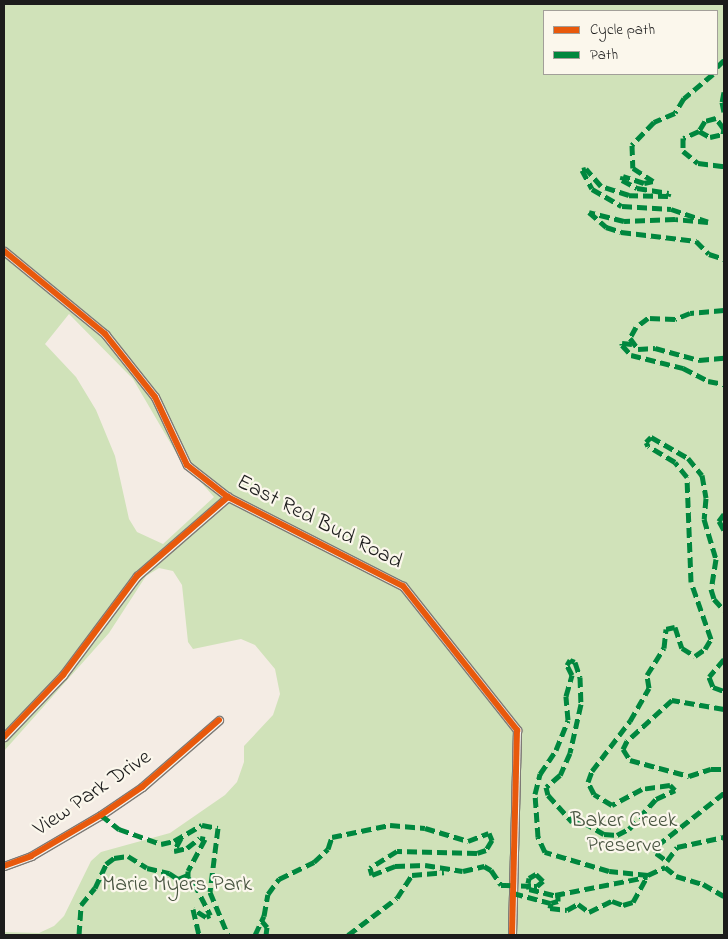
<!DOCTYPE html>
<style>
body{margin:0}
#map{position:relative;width:728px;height:939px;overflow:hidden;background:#f4ece4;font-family:"Indie Flower",sans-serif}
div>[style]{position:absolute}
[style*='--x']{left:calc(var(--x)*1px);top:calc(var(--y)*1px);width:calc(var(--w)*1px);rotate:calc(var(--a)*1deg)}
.green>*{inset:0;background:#d0e2b9}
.roads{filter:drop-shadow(1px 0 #7d7a76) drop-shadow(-1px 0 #7d7a76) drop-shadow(0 1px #7d7a76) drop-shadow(0 -1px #7d7a76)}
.street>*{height:7px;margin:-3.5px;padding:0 3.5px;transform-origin:3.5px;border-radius:3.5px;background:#f6f4ef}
.quiet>*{height:5px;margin-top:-2.5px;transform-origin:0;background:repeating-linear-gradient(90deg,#00873e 0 10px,transparent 0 15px)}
.cycleway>*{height:6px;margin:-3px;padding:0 3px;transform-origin:3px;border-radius:3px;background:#e8590c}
span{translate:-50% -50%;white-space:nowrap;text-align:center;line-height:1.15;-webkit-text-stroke:4.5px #fbf7ec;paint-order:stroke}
.street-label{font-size:22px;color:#1c1c1c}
.park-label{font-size:22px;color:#495541}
.frame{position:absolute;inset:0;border:5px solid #1c1c1c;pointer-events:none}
.legend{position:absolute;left:543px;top:10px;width:175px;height:65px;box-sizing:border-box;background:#fbf7ec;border:1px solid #a29f99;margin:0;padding:6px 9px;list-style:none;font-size:15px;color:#1c1c1c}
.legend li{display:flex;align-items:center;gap:10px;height:25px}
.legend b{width:25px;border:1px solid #a29f99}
</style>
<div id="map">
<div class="green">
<div style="clip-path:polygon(evenodd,4px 4px,724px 4px,724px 935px,4px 935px,4px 932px,39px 933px,54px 926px,64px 916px,91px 861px,101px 852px,170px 833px,225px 795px,237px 782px,244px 762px,244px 746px,273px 715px,280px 694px,275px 669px,255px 645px,241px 639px,193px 649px,188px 642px,182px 585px,173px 571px,159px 568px,146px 576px,109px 633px,4px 751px,4px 4px,544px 11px,717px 11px,717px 74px,544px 74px,544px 11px,4px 4px,69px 314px,133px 379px,178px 456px,214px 497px,163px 544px,137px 532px,129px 519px,115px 456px,96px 410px,76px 377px,45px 344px,69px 314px)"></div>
</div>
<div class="roads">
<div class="street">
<div style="--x:4;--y:251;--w:131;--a:39.4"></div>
<div style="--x:105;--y:334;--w:80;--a:51.6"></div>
<div style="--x:155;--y:397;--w:75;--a:64.8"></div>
<div style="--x:187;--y:465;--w:52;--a:38"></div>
<div style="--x:228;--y:497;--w:196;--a:27"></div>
<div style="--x:403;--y:586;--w:184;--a:51.6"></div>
<div style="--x:517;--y:730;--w:205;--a:91.4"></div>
<div style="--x:4;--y:737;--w:86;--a:-46.4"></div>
<div style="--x:63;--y:675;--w:124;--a:-53.2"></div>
<div style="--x:137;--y:576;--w:121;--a:-41"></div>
<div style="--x:4;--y:866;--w:29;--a:-20"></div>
<div style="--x:31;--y:856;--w:81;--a:-30.4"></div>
<div style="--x:101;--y:815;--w:50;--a:-34.3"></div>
<div style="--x:142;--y:787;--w:102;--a:-41"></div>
</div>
</div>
<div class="quiet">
<div style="--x:717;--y:67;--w:10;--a:-45"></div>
<div style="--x:713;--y:74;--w:38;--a:140"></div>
<div style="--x:684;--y:98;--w:17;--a:121"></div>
<div style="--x:675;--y:113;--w:23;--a:157"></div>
<div style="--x:654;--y:122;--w:32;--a:134"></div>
<div style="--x:632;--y:145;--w:23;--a:88"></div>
<div style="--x:633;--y:168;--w:24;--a:33"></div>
<div style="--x:653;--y:181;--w:9;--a:167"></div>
<div style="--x:644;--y:183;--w:22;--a:-162"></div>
<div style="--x:623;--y:176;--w:4;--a:104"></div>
<div style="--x:622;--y:180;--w:17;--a:28"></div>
<div style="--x:637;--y:188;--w:32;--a:9"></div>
<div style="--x:669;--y:193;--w:3;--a:108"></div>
<div style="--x:668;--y:196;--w:39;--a:-179"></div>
<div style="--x:629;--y:195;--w:29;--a:-162"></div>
<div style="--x:601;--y:186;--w:23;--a:-131"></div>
<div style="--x:586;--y:169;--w:4;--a:166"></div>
<div style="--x:582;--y:170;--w:21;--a:62"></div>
<div style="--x:592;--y:189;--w:34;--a:30"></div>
<div style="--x:622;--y:206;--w:49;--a:3.5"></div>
<div style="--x:671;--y:209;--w:39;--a:19"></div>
<div style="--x:708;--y:222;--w:33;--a:-175"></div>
<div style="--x:675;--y:219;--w:51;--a:177.8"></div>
<div style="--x:624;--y:221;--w:36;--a:-166"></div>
<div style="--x:589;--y:212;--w:23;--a:41"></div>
<div style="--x:606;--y:227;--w:16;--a:18"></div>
<div style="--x:621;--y:232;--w:76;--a:6.8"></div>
<div style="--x:696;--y:241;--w:18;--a:45"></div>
<div style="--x:709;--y:254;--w:16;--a:18"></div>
<div style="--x:724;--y:92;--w:10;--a:101"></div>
<div style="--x:722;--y:102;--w:10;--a:79"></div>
<div style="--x:699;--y:131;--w:13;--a:29"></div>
<div style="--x:710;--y:137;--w:13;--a:-13"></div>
<div style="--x:723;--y:134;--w:5;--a:-79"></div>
<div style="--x:724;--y:129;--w:14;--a:-126"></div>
<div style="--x:716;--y:118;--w:11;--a:165"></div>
<div style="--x:705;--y:121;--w:12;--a:121"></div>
<div style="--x:699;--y:131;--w:17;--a:156"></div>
<div style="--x:683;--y:138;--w:13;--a:90"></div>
<div style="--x:683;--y:151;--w:19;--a:39"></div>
<div style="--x:698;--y:163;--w:26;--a:7"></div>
<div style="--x:724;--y:310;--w:34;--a:175"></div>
<div style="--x:690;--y:313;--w:16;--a:158"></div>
<div style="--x:675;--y:319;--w:27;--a:-178"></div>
<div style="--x:648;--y:318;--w:15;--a:143"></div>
<div style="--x:636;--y:327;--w:13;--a:119"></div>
<div style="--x:630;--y:338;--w:14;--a:54"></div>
<div style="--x:638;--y:349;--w:17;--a:-3"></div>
<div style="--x:655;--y:348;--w:46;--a:15.3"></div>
<div style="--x:699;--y:360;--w:25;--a:-5"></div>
<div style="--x:632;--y:344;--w:10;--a:-174"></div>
<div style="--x:622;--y:343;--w:2;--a:90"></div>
<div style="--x:622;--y:345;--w:13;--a:48"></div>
<div style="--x:631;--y:355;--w:54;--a:14"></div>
<div style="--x:683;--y:368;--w:28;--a:27"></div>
<div style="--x:708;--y:381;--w:16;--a:11"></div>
<div style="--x:724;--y:514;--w:9;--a:126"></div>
<div style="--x:719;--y:521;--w:10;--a:61"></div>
<div style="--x:724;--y:659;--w:23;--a:130"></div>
<div style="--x:709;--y:677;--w:11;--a:68"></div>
<div style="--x:713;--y:687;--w:12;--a:20"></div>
<div style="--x:724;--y:709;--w:53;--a:-170.2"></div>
<div style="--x:672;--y:700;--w:61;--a:137.7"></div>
<div style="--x:627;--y:741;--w:9;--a:117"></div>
<div style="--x:623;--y:749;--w:13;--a:58"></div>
<div style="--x:630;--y:760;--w:61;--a:15.2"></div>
<div style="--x:689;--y:776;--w:23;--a:-18"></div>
<div style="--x:711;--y:769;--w:13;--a:0"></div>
<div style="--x:724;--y:793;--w:84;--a:141.8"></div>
<div style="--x:658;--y:845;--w:8;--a:104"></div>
<div style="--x:656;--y:853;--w:14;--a:36"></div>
<div style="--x:667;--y:861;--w:17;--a:-54"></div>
<div style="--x:677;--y:847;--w:48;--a:-12"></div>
<div style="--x:101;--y:815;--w:23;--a:38"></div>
<div style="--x:119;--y:829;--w:45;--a:19.7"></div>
<div style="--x:161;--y:844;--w:13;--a:-13"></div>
<div style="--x:174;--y:841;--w:32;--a:-30"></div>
<div style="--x:202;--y:825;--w:16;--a:11"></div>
<div style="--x:218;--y:828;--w:64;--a:97.1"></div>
<div style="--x:210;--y:892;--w:47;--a:67.3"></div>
<div style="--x:181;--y:838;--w:15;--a:118"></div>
<div style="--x:174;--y:851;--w:13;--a:-13"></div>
<div style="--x:187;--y:848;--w:16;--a:-38"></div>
<div style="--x:200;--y:838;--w:5;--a:11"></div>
<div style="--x:205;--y:839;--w:36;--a:118"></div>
<div style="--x:188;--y:871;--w:7;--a:90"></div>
<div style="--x:188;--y:878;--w:8;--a:40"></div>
<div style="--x:194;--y:883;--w:36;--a:63"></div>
<div style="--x:210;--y:915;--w:4;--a:153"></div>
<div style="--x:206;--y:917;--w:15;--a:-148"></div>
<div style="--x:193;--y:909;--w:27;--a:77"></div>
<div style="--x:648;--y:875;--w:39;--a:-174"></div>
<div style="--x:609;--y:871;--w:67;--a:-163.5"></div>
<div style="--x:545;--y:852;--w:17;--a:-115"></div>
<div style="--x:538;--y:837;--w:43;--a:-94"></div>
<div style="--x:535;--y:794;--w:21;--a:-76"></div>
<div style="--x:540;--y:774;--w:29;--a:-56"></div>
<div style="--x:556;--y:750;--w:32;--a:-68"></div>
<div style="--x:568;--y:720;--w:24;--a:-95"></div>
<div style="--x:566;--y:696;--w:22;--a:-74"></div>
<div style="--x:572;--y:675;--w:11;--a:-117"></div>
<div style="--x:567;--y:665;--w:6;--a:-59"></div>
<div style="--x:570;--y:660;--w:5;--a:22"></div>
<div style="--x:575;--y:662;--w:16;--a:72"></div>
<div style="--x:580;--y:677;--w:27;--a:88"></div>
<div style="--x:581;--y:704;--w:50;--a:102.7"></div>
<div style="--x:570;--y:753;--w:24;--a:114"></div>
<div style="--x:560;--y:775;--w:18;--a:139"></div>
<div style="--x:546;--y:787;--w:8;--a:76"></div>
<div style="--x:548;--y:795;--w:36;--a:48"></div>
<div style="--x:572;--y:822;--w:11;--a:0"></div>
<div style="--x:583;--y:822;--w:24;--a:30"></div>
<div style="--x:604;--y:834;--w:13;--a:4"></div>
<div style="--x:617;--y:835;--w:13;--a:-27"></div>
<div style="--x:629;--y:829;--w:40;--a:-48"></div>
<div style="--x:656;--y:799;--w:21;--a:-25"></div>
<div style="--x:675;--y:790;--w:7;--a:-135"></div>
<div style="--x:670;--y:785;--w:28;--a:172"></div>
<div style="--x:642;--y:789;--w:34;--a:152"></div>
<div style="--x:612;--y:805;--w:21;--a:-149"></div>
<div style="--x:594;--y:794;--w:13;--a:-117"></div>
<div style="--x:588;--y:782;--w:12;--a:-70"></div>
<div style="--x:592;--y:771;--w:63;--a:-52.8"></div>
<div style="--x:630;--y:721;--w:38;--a:-60"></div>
<div style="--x:649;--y:688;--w:13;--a:-99"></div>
<div style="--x:647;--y:675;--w:32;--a:-58"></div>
<div style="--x:664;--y:648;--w:19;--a:-84"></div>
<div style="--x:666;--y:629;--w:9;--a:-13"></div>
<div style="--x:675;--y:627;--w:22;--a:72"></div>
<div style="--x:682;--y:648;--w:15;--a:32"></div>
<div style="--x:695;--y:656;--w:12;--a:-35"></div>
<div style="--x:705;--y:649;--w:12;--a:-59"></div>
<div style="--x:711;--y:639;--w:60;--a:-109.3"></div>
<div style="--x:691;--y:582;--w:105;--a:-92.2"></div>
<div style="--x:687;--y:477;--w:19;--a:-129"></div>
<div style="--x:675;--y:462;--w:31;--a:-149"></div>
<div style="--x:648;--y:446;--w:4;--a:-117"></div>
<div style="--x:646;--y:442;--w:7;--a:-45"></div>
<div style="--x:651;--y:437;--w:43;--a:29.6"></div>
<div style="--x:688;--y:458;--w:22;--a:51"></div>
<div style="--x:702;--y:475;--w:23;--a:80"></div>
<div style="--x:706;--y:498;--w:21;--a:95"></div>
<div style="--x:704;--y:519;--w:42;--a:73.3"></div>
<div style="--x:716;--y:559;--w:30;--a:99"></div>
<div style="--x:711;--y:589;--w:10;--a:73"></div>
<div style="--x:714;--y:599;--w:15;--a:48"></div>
<div style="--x:513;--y:893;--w:39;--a:15"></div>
<div style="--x:555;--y:895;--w:94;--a:-11.1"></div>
<div style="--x:262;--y:921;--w:8;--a:50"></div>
<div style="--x:267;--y:927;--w:8;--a:97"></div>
<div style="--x:79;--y:935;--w:30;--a:-86"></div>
<div style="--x:81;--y:905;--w:22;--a:-51"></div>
<div style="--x:95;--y:888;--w:26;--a:-65"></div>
<div style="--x:106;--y:864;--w:10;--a:-37"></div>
<div style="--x:114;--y:858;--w:14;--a:-8"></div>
<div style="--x:128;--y:856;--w:22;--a:32"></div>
<div style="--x:147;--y:868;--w:23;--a:13"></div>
<div style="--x:169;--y:873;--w:11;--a:34"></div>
<div style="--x:178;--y:879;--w:11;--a:-22"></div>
<div style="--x:255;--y:935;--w:21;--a:-65"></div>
<div style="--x:264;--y:916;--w:22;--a:-80"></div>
<div style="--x:268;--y:894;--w:19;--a:-54"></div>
<div style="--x:279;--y:879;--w:39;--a:-26"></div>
<div style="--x:314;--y:862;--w:19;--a:-43"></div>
<div style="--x:328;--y:849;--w:13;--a:-72"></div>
<div style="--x:332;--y:837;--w:59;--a:-11.7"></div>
<div style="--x:390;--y:825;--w:35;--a:5"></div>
<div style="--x:425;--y:828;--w:45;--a:16.8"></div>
<div style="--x:468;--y:841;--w:22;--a:-21"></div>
<div style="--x:489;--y:833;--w:8;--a:67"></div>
<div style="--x:492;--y:840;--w:12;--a:121"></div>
<div style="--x:486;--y:850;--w:9;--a:162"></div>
<div style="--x:477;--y:853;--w:80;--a:-178.6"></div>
<div style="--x:397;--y:851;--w:32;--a:148"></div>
<div style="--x:370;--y:868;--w:7;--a:74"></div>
<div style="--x:372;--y:875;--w:25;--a:-21"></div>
<div style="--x:395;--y:866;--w:30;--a:-2"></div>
<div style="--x:425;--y:865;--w:38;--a:9"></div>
<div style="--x:463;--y:871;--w:22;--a:-13"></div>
<div style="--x:484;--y:866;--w:8;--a:30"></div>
<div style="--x:491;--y:870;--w:18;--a:56"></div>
<div style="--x:501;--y:885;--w:5;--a:0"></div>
<div style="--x:506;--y:885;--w:28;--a:2"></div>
<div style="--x:534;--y:886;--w:3;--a:0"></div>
<div style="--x:537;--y:886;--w:8;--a:-40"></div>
<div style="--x:543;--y:881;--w:10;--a:-135"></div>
<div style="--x:536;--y:874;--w:8;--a:150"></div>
<div style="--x:529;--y:878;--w:5;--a:101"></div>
<div style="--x:528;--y:883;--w:6;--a:81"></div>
<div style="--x:529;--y:889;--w:30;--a:14"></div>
<div style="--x:558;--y:896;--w:5;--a:90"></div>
<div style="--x:558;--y:901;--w:7;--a:164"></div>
<div style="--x:551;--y:903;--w:5;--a:101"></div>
<div style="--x:550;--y:908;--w:17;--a:7"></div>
<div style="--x:567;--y:910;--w:13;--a:-29"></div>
<div style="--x:578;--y:904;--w:14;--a:36"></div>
<div style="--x:589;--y:912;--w:25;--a:-26"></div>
<div style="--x:612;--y:901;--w:12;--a:20"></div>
<div style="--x:623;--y:905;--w:10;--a:-17"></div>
<div style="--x:633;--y:902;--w:31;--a:-61"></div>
<div style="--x:648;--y:875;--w:19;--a:-25"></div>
<div style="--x:665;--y:867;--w:14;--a:39"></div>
<div style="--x:676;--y:876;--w:28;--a:17"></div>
<div style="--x:703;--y:884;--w:24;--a:30"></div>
<div style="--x:348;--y:935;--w:61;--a:-37.1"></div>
<div style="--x:397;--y:898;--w:27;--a:-57"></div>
<div style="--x:412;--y:875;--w:32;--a:-5"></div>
</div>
<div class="cycleway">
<div style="--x:4;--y:251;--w:131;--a:39.4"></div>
<div style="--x:105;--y:334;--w:80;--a:51.6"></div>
<div style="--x:155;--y:397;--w:75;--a:64.8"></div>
<div style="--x:187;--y:465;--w:52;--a:38"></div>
<div style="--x:228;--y:497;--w:196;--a:27"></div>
<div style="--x:403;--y:586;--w:184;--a:51.6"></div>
<div style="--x:517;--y:730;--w:205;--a:91.4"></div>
<div style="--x:4;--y:737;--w:86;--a:-46.4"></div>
<div style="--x:63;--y:675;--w:124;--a:-53.2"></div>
<div style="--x:137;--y:576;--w:121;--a:-41"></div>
<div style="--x:4;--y:866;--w:29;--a:-20"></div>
<div style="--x:31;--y:856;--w:81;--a:-30.4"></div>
<div style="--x:101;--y:815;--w:50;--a:-34.3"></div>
<div style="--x:142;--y:787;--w:102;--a:-41"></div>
</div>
<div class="street-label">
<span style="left:319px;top:523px;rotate:27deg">East Red Bud Road</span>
<span style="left:93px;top:794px;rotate:-34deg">View Park Drive</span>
</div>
<div class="park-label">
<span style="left:624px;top:834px">Baker Creek<br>Preserve</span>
<span style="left:177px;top:886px">Marie Myers Park</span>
</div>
<div class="frame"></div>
<ul class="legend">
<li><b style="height:6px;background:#e8590c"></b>Cycle path</li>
<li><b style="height:6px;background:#00873e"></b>Path</li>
</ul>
</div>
